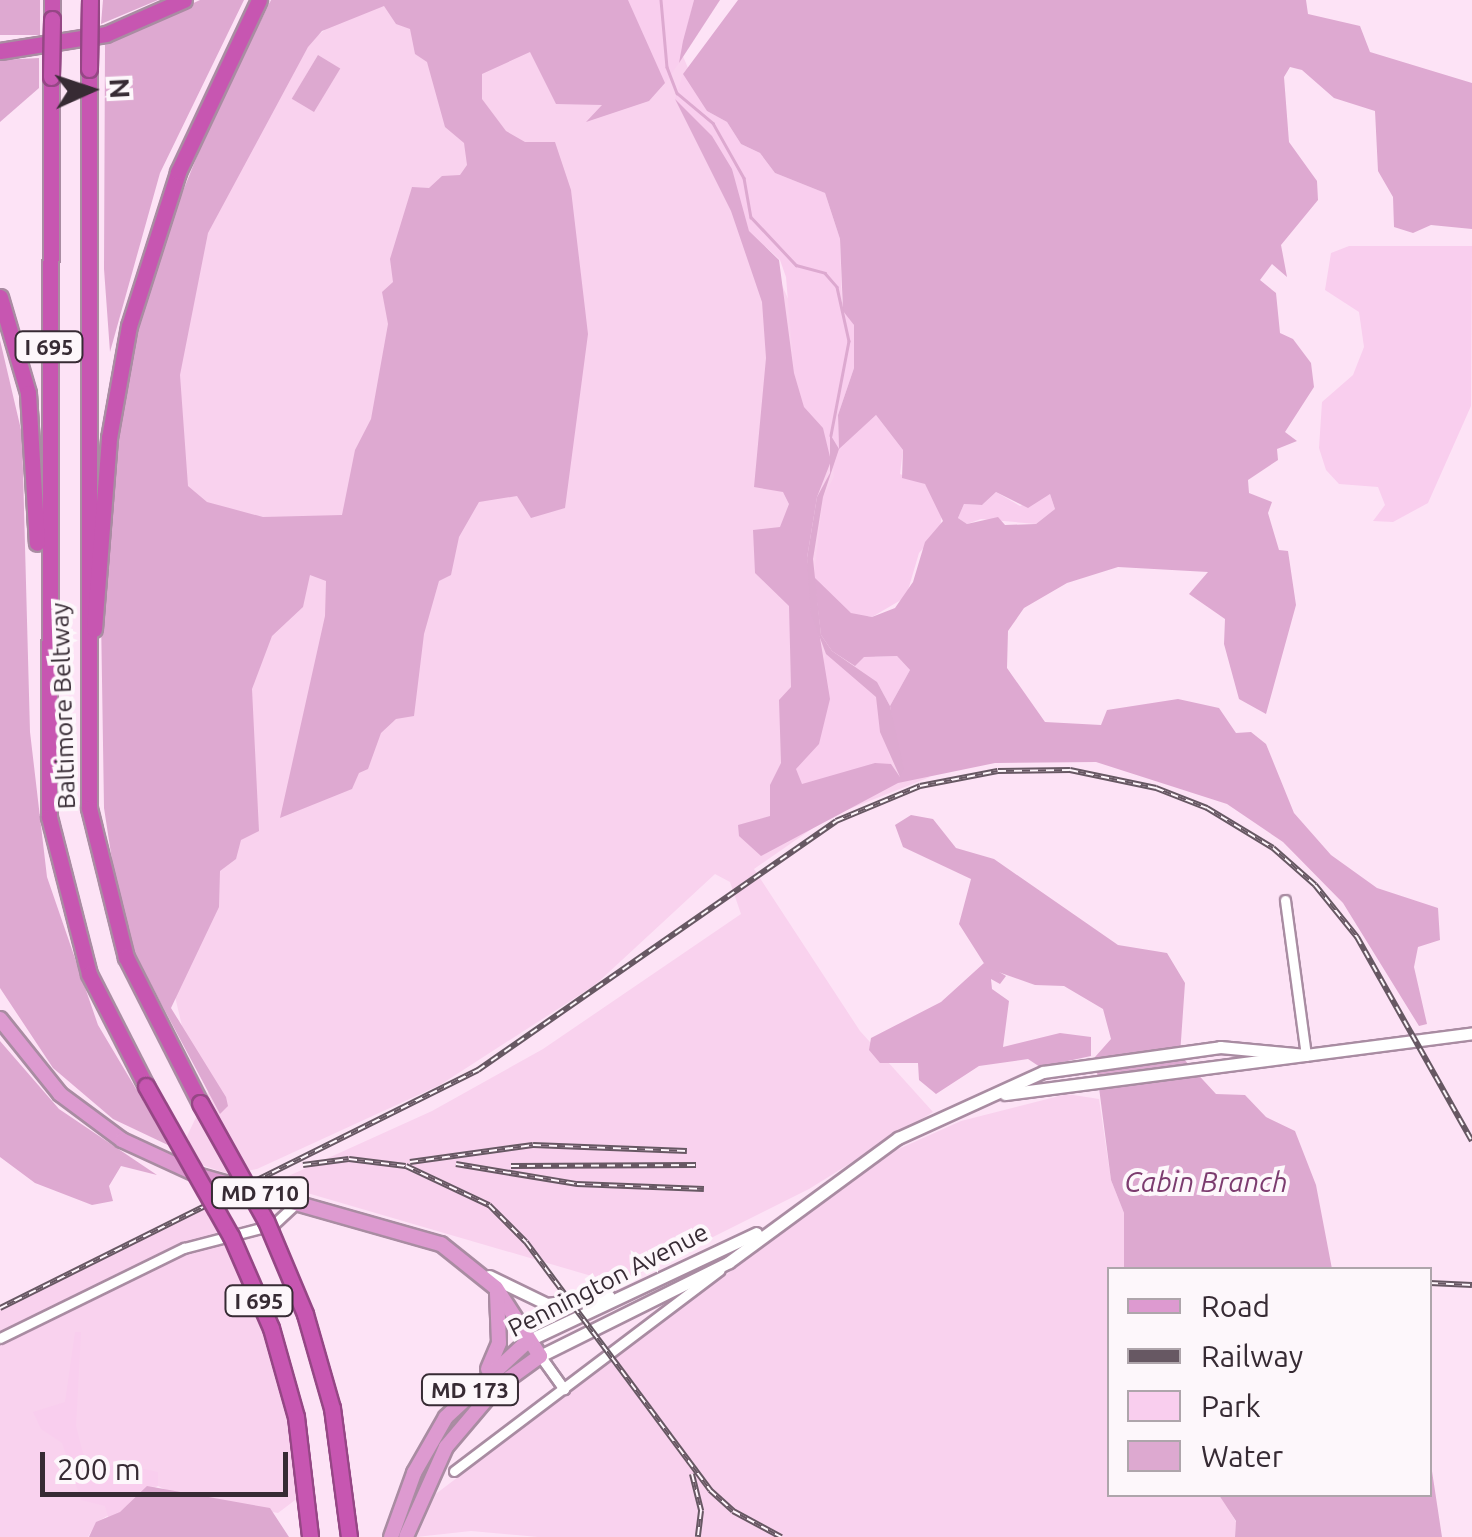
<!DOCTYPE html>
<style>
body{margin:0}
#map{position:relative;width:1472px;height:1537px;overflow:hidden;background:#fde3f6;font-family:Ubuntu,sans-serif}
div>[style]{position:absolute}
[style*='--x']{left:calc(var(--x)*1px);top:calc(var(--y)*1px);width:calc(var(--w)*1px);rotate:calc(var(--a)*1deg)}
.built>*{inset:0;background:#f9d2ee}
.green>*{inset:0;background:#f9ceee}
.forest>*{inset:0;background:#dea9d1;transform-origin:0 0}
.water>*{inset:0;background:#dda9d0;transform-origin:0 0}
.stream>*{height:2.5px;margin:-1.25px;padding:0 1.25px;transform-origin:1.25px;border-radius:1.25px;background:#dda9d0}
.roads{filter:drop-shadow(2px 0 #a98ca2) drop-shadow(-2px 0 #a98ca2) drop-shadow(0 2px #a98ca2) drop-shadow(0 -2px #a98ca2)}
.minor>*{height:9px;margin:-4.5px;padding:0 4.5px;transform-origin:4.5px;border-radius:4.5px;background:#fff}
.secondary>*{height:11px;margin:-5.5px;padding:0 5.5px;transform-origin:5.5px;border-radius:5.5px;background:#fff}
.primary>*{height:14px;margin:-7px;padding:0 7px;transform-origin:7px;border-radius:7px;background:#dd9ad0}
.motorway>*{height:15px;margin:-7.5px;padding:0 7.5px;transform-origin:7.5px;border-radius:7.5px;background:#c756b1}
.rail>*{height:6px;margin-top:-3px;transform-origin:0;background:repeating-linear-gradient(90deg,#fdf7fb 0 8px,#675863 0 16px);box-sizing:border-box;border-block:2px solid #675863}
.bridges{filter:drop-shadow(2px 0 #954785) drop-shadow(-2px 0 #954785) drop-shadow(0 2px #954785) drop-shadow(0 -2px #954785)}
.motorway-bridge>*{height:15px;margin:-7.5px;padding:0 7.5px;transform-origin:7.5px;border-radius:7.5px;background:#c756b1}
span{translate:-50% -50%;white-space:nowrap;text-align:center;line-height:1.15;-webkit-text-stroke:8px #fdf7fb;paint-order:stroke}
.shield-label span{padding:2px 8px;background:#fdf7fb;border:2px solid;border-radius:8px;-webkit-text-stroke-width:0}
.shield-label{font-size:22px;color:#372b34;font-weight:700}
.street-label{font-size:25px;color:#372b34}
.water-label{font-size:28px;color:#7c3c6f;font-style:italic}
.legend{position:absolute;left:1107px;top:1267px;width:325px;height:230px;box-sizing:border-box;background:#fdf7fb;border:2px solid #aea5ab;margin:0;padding:12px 18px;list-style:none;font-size:30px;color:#372b34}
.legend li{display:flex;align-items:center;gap:20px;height:50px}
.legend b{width:50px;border:2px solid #aea5ab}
.north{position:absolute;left:40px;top:40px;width:100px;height:100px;-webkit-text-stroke:8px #fdf7fb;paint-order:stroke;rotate:87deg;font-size:28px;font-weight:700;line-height:40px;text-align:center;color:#372b34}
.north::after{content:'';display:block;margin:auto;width:35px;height:45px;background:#372b34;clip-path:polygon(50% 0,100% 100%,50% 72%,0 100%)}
.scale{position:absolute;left:40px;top:1452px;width:248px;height:45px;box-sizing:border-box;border:5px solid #372b34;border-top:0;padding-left:12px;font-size:30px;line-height:35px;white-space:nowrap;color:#372b34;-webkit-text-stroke:8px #fdf7fb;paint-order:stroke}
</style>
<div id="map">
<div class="built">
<div style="clip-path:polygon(361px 0,666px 0,672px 31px,831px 398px,881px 693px,913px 769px,930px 777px,829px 817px,754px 869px,860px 1031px,933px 1112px,809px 1189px,619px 1284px,273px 1183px,432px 1111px,543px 1049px,741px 914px,730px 882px,715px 874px,595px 985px,440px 1085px,257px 1169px,229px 1174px,177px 1157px,210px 1088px,187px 1047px,167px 963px,159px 367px,200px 226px,263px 103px,310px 42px)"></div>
<div style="clip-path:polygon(1067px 1094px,1099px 1099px,1111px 1180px,1124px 1213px,1124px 1269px,1110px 1270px,1110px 1494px,1220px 1495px,1236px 1522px,1235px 1537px,538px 1537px,471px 1531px,416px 1537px,429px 1499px,883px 1156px,961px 1121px)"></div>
<div style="clip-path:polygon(208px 1204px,271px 1328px,307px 1491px,278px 1513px,176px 1495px,158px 1486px,97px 1522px,88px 1537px,0 1537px,0 1308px)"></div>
</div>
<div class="green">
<div style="clip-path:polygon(628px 0,694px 0,679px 63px,665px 83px)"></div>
<div style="clip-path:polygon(683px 74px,707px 111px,727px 122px,741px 144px,760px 153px,775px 173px,825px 193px,840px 239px,842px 301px,854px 325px,854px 368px,838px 415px,839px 448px,876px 415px,903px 450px,900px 474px,925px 484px,942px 513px,940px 529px,919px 553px,906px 597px,872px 617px,851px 613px,814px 577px,823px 497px,834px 477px,830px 434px,831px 462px,823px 428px,804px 407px,794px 373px,786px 277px,780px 260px,749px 231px,732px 169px,712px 136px,675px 99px)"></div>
<div style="clip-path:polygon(1349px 246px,1472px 246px,1471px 406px,1428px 503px,1393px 522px,1373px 521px,1385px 505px,1378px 487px,1339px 484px,1326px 470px,1319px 448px,1322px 402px,1353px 375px,1364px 347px,1359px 312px,1325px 290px,1331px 253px)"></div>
<div style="clip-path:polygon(996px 492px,1020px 506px,1050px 494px,1055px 509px,1036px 524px,981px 519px,967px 524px,958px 518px,964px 504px,982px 505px)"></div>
<div style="clip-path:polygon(826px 654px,876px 697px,891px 764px,812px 786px,802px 784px,796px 769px,819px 744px,829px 687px,822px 667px)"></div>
<div style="clip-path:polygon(897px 656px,910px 670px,890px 706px,877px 682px,855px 666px,864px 657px)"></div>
<div style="clip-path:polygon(75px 1332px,81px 1332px,76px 1426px,83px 1453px,94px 1468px,120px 1464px,158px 1472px,158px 1486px,147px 1486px,154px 1518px,89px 1537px,96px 1522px,108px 1517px,105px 1506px,81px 1500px,62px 1443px,41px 1429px,33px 1412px,65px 1402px)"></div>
</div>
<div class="forest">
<div style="left:0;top:0;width:40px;height:35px"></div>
<div style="clip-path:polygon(103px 0,158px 0,101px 24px)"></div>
<div style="clip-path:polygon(200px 0,244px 0,160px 173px,110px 352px,104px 269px,105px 45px)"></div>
<div style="clip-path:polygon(evenodd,271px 0,628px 0,665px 83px,649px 101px,586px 122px,602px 105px,556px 104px,530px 52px,482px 74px,482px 99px,506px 131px,525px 142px,555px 142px,571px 190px,588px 334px,565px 508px,531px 518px,517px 496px,479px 502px,459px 537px,451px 575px,439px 581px,424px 634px,414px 716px,396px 719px,381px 733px,368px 769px,359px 773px,352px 789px,280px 818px,325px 616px,326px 581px,310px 575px,303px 607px,272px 636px,252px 689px,259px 831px,241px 840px,236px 859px,220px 871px,219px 907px,171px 1008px,226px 1097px,228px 1106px,220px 1114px,123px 932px,104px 808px,101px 616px,114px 466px,138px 326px,162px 243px,212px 119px,271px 0,384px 6px,396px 24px,410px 29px,415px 54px,427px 62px,445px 127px,464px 143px,467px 165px,460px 175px,442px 176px,429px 188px,412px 187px,390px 259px,393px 282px,382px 292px,388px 324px,371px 419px,355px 450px,342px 515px,263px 517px,207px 502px,188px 486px,180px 375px,208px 233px,308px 47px,322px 31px,384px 6px)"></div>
<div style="clip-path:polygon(694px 0,720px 0,679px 63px,683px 41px)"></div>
<div style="clip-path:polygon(evenodd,738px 0,1306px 0,1308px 14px,1360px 26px,1370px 52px,1472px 83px,1472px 229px,1431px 225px,1413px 233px,1394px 227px,1393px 197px,1378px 171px,1375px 111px,1334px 98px,1302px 70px,1290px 67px,1284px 77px,1289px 142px,1317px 181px,1318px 200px,1281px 245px,1287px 277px,1272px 264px,1260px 280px,1276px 293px,1280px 333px,1293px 339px,1311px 363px,1314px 387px,1285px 432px,1297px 441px,1277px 449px,1278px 460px,1248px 480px,1249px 493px,1272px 502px,1268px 513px,1279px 550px,1288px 551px,1296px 605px,1266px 714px,1239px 699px,1224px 644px,1225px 619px,1189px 594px,1208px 572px,1118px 567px,1067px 583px,1024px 608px,1008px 631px,1007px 668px,1045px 722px,1101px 725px,1107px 710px,1178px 699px,1219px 708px,1236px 733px,1251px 732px,1266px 744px,1294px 813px,1331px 855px,1377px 888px,1438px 908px,1440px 940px,1418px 947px,1414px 967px,1427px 1024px,1419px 1026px,1343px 903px,1283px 842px,1227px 804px,1096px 762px,995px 763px,898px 783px,761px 856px,739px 836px,738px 825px,770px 816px,770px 785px,781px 763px,779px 700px,791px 687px,789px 606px,755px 573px,753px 530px,780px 527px,789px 504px,783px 492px,754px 487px,766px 358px,762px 302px,731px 211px,675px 99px,712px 136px,732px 169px,749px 231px,779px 260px,794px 373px,804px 407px,823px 428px,831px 461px,817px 497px,807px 558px,830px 699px,819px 744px,796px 769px,802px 784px,875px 763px,891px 764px,900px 777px,890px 706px,910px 670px,897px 656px,864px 657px,855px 666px,832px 651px,821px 635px,814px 577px,851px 613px,872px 617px,895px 608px,913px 582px,925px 542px,943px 521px,925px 484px,902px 478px,903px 450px,876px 415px,839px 449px,838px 415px,854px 368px,854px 325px,843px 311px,840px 239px,825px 193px,775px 173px,760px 153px,741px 144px,727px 122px,707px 111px,683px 74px,738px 0,996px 492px,1028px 508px,1050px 494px,1055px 509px,1036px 524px,1005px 525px,998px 517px,967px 524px,958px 518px,964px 504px,982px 505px,996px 492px)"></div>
<div style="clip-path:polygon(39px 58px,39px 88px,0 122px,0 60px)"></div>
<div style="clip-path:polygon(0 340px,22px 434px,30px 732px,47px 877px,98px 1025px,170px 1146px,113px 1119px,53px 1068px,0 988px)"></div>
<div style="clip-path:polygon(984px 963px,1006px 976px,1000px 984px,991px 979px,992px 989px,1009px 1001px,1003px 1047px,1060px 1033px,1091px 1037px,1091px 1056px,1040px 1067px,1028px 1059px,979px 1066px,936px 1094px,919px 1080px,918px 1063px,880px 1063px,869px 1050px,871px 1038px,941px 1002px)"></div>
<div style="clip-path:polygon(0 1041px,59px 1109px,157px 1175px,121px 1166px,109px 1186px,113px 1201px,92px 1205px,35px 1183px,0 1157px)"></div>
</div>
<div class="water">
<div style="left:318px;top:55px;width:26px;height:51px;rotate:31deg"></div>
<div style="clip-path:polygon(830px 434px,839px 449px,823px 497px,813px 559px,821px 635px,832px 651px,877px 682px,890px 706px,904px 769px,900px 777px,880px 732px,876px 697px,826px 654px,811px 614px,807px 558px,817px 497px,830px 473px)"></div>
<div style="clip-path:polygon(911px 815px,933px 819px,956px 848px,994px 859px,1118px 945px,1167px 953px,1185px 983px,1180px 1055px,1216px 1094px,1245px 1095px,1266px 1117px,1295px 1131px,1316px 1185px,1332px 1269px,1124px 1269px,1124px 1213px,1111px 1180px,1095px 1057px,1111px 1039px,1103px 1009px,1064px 986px,1035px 985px,987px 968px,959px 924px,971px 879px,903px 847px,895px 825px)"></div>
<div style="clip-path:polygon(1430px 1458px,1442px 1537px,1235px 1537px,1236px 1521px,1219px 1495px,1430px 1494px)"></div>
<div style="clip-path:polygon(147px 1486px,270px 1508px,289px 1537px,89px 1537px,96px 1522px,120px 1512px)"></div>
</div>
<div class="stream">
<div style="--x:661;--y:0;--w:67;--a:84.9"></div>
<div style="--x:667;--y:67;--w:28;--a:69"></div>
<div style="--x:677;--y:93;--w:47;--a:39.8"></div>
<div style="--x:713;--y:123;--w:63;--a:60.6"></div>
<div style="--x:744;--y:178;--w:40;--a:80"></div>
<div style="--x:751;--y:217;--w:66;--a:46.8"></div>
<div style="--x:796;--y:265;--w:30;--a:15"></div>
<div style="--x:825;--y:273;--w:18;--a:49"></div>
<div style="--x:837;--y:287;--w:55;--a:77.5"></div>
<div style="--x:849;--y:341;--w:96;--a:100.8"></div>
</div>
<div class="roads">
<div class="minor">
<div style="--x:1285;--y:900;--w:156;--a:82.3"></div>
<div style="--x:0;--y:1338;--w:205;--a:-26.1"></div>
<div style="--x:184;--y:1248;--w:92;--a:-14.5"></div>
<div style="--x:273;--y:1225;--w:33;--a:-43"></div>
<div style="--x:540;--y:1356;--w:41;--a:54"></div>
<div style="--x:542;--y:1358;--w:38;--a:55"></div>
<div style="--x:454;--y:1471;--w:333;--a:-37.1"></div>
</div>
<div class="secondary">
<div style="--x:1005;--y:1094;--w:471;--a:-7.4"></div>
<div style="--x:489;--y:1276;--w:64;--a:25.8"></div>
<div style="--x:547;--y:1304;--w:62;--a:-7.5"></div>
<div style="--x:529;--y:1340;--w:251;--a:-25.2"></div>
<div style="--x:540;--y:1356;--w:211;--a:-26.4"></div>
<div style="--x:729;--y:1262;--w:210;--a:-36.3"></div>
<div style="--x:898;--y:1138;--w:159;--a:-24.5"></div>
<div style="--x:1043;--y:1072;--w:179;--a:-8"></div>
<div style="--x:1220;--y:1047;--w:86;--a:5.3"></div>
</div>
<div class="primary">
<div style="--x:0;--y:1019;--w:96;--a:51.3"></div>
<div style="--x:60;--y:1094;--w:77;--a:36.6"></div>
<div style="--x:122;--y:1140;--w:86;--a:24.8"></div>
<div style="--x:200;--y:1176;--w:250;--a:15.8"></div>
<div style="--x:441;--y:1244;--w:70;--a:38.7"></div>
<div style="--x:496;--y:1288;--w:81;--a:57.1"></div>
<div style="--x:540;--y:1356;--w:54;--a:144"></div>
<div style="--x:496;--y:1388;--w:77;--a:130.3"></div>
<div style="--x:446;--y:1447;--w:98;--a:114"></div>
<div style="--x:488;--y:1369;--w:28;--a:-67"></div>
<div style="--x:499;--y:1343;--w:50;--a:-92.3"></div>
<div style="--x:391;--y:1537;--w:68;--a:-70.2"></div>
<div style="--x:414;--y:1473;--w:64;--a:-60.3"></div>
<div style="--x:446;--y:1417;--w:113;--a:-42.9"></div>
</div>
<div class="motorway">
<div style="--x:52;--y:19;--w:19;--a:-90"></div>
<div style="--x:0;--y:51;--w:107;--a:-9.1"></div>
<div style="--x:106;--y:34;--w:85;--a:-23.6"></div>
<div style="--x:89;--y:69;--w:739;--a:90"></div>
<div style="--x:89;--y:808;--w:154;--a:76.1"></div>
<div style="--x:126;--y:957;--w:164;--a:63.1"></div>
<div style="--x:51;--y:77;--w:740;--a:90.15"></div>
<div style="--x:49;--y:817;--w:162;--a:75.7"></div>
<div style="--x:89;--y:974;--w:126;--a:63"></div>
<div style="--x:0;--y:297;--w:100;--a:73.7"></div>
<div style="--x:28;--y:393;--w:150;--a:86.6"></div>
<div style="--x:94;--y:629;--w:192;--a:-85.5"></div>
<div style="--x:109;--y:438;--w:114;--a:-79.9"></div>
<div style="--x:129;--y:326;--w:162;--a:-72.3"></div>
<div style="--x:178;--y:172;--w:190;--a:-64.8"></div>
</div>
</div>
<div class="rail">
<div style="--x:410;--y:1162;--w:124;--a:-7.9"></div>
<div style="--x:533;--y:1145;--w:154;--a:2.2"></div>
<div style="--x:456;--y:1164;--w:123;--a:9.4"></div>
<div style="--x:577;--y:1184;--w:127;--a:2.3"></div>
<div style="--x:303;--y:1165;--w:46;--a:-7.4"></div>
<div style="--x:349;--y:1159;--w:57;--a:7"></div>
<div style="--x:406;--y:1166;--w:92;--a:25.2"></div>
<div style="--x:489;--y:1205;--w:52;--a:45"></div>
<div style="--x:526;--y:1242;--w:309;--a:53.4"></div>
<div style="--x:710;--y:1490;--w:31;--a:42"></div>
<div style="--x:733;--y:1511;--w:55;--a:28.4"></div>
<div style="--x:511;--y:1166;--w:185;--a:-0.3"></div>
<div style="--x:1430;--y:1283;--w:42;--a:2.7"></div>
<div style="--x:0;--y:1308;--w:534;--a:-26.47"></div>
<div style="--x:478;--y:1070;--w:436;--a:-34.8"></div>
<div style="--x:836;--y:821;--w:91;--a:-22.6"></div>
<div style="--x:920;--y:786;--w:79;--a:-10.9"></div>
<div style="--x:998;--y:771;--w:72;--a:-0.8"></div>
<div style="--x:1070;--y:770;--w:88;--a:11.8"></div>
<div style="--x:1156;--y:788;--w:55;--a:21.4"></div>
<div style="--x:1207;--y:808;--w:77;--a:31.2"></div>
<div style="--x:1273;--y:848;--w:56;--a:41.4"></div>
<div style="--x:1315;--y:885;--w:67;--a:51.1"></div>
<div style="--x:1357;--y:937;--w:234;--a:60.6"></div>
<div style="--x:692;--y:1474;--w:38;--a:76"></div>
<div style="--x:701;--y:1511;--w:26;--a:97"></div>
</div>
<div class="bridges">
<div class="motorway-bridge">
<div style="--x:89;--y:69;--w:69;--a:-89.2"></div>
<div style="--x:51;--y:77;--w:58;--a:-89"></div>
<div style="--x:146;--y:1086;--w:172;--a:60.5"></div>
<div style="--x:231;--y:1236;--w:100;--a:66.5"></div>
<div style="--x:271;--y:1328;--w:92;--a:74.3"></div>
<div style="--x:296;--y:1417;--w:121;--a:83.3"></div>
<div style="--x:200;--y:1103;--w:135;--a:60.8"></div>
<div style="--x:266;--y:1221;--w:101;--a:67.2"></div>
<div style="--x:305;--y:1314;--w:98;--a:74"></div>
<div style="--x:332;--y:1408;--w:130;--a:82.5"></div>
</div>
</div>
<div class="shield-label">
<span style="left:49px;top:347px">I 695</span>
<span style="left:260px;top:1193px">MD 710</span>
<span style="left:259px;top:1301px">I 695</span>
<span style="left:470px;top:1390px">MD 173</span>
</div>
<div class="street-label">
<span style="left:63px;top:706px;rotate:-92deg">Baltimore Beltway</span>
<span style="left:608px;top:1280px;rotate:-27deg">Pennington Avenue</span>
</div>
<div class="water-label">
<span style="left:1206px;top:1182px">Cabin Branch</span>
</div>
<ul class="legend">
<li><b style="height:12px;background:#dd9ad0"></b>Road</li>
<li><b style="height:12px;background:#675863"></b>Railway</li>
<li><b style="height:28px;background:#f9ceee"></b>Park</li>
<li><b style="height:28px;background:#dda9d0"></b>Water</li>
</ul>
<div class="north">N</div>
<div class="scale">200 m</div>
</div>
